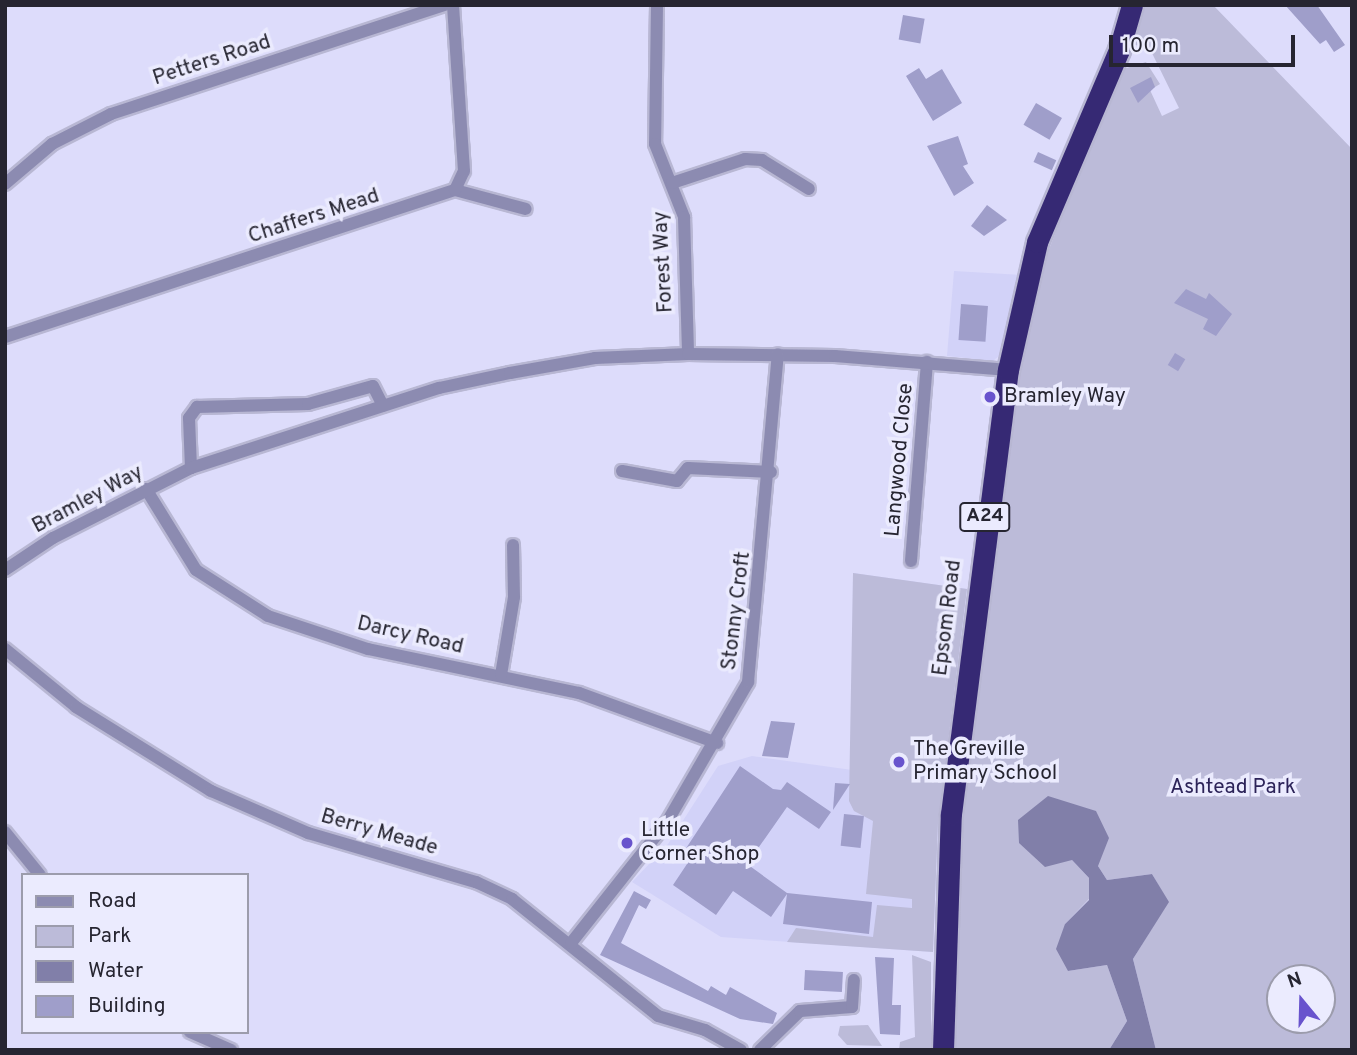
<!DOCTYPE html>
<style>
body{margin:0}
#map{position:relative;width:1357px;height:1055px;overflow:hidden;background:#dddcfb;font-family:Overpass,sans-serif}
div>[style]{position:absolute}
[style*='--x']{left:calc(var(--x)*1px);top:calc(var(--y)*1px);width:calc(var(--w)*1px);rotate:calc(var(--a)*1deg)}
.built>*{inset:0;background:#d2d2f8}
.green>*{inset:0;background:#bcbbd9}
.water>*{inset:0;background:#817fa9}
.building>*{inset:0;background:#9f9eca;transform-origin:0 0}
.roads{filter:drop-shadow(2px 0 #b8b7d3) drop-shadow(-2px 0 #b8b7d3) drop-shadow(0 2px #b8b7d3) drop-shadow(0 -2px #b8b7d3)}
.street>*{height:12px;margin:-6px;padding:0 6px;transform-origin:6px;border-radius:6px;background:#8c8bb1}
.highway>*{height:21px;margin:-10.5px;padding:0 10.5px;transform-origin:10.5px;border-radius:10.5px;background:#362974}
.dots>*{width:19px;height:19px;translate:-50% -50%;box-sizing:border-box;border:4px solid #ebebfe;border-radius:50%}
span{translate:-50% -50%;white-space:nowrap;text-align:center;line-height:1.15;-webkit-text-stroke:7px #ebebfe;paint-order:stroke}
.shield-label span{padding:2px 5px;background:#ebebfe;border:2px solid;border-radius:5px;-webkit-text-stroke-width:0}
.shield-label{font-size:19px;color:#262531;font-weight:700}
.street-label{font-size:21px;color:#262531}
.poi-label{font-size:21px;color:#262531}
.left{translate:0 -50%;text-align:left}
.park-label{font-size:21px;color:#2c2359}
.frame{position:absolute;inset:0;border:7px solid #262531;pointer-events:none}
.legend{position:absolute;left:21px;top:873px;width:228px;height:161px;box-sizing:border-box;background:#ebebfe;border:2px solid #9c9cac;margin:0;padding:9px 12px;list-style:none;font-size:21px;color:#262531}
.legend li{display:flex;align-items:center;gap:14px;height:35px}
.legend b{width:35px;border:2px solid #9c9cac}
.north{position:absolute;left:1266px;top:964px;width:70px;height:70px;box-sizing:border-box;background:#ebebfe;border:2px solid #9c9cac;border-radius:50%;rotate:341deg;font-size:19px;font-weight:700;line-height:28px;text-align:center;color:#262531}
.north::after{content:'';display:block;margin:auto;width:24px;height:32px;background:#6853cd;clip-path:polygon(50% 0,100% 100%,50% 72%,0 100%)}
.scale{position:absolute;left:1109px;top:35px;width:186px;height:32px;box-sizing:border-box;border:4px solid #262531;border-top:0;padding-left:9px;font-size:21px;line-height:24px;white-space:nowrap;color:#262531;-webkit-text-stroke:5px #ebebfe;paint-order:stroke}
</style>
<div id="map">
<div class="built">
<div style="clip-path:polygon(954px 271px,1023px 275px,1005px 351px,993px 361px,947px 356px)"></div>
<div style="clip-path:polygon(853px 573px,967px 589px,938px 823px,933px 952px,721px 937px,632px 882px,668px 844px,718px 766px,752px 756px,852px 770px)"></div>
</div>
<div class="green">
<div style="clip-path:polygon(evenodd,1138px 5px,1213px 5px,1352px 149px,1352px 1050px,1156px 1050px,1133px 959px,1168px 902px,1152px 874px,1107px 880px,1098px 866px,1072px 860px,1089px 878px,1089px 899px,1065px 924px,1068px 971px,1107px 965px,1127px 1021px,1109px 1050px,952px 1050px,958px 836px,1013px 383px,1038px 277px,1120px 70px,1146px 62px,1160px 84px,1150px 90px,1162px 116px,1179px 108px,1150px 49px,1132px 44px,1138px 5px,1280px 978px,1322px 978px,1322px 1020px,1280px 1020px,1280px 978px)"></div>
<div style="clip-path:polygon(853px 573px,967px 589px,938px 823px,933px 952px,787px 942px,796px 928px,873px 937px,877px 905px,912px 908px,912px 899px,866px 894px,873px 821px,854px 811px,849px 801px)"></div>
<div style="clip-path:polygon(912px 955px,931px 962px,931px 1050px,899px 1050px,900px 1042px,915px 1037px)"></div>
<div style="clip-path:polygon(868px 1025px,882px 1046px,847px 1045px,838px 1035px,840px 1026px)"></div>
</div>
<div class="water">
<div style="clip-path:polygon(1048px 796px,1096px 811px,1109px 838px,1098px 866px,1107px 880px,1152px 874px,1169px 902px,1133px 959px,1156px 1050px,1109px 1050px,1127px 1021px,1107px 965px,1068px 971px,1056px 949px,1065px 924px,1089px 900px,1089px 878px,1072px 860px,1045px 867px,1019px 843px,1018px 820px)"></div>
</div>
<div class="building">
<div style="clip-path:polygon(1285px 5px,1317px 5px,1345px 45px,1334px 52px,1326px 40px,1320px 44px)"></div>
<div style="left:903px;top:15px;width:22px;height:25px;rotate:10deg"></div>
<div style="clip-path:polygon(919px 68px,926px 79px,942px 69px,962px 103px,933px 121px,906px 76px)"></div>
<div style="clip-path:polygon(1151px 77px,1155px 87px,1138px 103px,1130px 88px)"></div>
<div style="left:1036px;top:103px;width:30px;height:25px;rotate:30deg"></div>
<div style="clip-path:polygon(958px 136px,968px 164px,963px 166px,974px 183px,954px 196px,927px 146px)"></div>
<div style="left:1038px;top:152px;width:20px;height:11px;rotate:24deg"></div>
<div style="clip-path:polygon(987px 205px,1007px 220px,984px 236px,971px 226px)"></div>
<div style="clip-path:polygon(1186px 289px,1206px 299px,1209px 293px,1232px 314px,1216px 336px,1203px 329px,1208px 319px,1174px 303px)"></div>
<div style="left:961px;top:304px;width:27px;height:36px;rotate:4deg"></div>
<div style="left:1175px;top:353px;width:12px;height:14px;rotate:31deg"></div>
<div style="clip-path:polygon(771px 721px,795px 723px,788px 758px,762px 756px)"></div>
<div style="clip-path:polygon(740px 766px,773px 789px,781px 790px,787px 782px,831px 812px,819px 829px,787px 807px,747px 864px,787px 893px,872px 902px,869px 934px,783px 924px,787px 894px,771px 917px,733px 891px,716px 915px,673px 885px,689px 861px,681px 856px)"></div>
<div style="clip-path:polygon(835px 783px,850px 784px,833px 810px)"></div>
<div style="left:844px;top:814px;width:20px;height:32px;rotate:6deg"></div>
<div style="clip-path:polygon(634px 891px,651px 900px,646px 909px,639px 905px,621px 943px,708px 991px,711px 986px,726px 995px,730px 987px,777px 1013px,773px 1024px,740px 1019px,600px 955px)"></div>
<div style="clip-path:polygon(875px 957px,894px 958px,892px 1005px,901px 1005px,900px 1035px,880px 1034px)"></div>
<div style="left:805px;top:970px;width:38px;height:20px;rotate:3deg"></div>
</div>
<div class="roads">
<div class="street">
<div style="--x:657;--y:5;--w:139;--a:90.8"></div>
<div style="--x:655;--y:144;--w:79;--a:68.3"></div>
<div style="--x:684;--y:217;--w:137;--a:88.3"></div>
<div style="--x:672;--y:183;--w:77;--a:-18.2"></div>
<div style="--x:745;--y:159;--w:17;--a:3"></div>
<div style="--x:762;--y:160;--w:55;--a:31.7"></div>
<div style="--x:5;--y:184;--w:62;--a:-40.4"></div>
<div style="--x:52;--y:144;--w:66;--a:-27"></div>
<div style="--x:111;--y:114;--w:351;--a:-18.1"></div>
<div style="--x:455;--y:190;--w:73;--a:15"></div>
<div style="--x:5;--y:337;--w:473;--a:-18.1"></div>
<div style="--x:455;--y:190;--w:21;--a:-65"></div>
<div style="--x:464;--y:171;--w:166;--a:-93.8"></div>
<div style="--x:191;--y:468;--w:50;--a:-92.3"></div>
<div style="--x:189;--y:418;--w:14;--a:-54"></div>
<div style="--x:197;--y:407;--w:111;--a:-1.5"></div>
<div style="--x:308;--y:404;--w:67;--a:-15.5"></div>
<div style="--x:373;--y:386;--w:22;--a:63"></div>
<div style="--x:622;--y:471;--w:56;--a:10.3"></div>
<div style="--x:677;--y:481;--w:17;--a:-50"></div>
<div style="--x:688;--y:468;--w:83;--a:2.8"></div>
<div style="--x:146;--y:489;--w:95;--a:58.3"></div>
<div style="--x:196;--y:570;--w:85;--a:32.6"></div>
<div style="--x:268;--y:616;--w:105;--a:18.3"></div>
<div style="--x:368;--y:649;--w:216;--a:11.8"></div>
<div style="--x:579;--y:693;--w:147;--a:19.9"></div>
<div style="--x:911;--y:561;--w:200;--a:-85.4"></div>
<div style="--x:5;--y:570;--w:58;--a:-33.7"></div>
<div style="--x:53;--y:538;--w:155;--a:-26.9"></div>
<div style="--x:191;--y:468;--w:261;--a:-17.9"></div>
<div style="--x:439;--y:388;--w:73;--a:-11.9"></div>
<div style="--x:510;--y:373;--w:86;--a:-10"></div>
<div style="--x:595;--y:358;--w:93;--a:-2.5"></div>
<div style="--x:688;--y:354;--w:147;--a:0.8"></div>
<div style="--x:835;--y:356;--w:174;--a:4.6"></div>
<div style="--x:5;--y:649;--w:92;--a:39.2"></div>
<div style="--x:76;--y:707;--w:159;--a:31.9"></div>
<div style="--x:211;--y:791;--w:106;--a:23.4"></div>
<div style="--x:308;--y:833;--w:175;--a:16.3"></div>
<div style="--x:476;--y:882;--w:40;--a:25"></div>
<div style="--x:512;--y:899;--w:187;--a:38.7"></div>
<div style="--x:658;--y:1016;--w:49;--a:16.6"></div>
<div style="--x:705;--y:1030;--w:41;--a:29.1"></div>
<div style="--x:501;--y:675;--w:79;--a:-80.5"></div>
<div style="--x:514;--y:597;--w:52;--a:-91.1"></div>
<div style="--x:5;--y:832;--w:55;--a:50.9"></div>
<div style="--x:571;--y:943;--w:154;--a:-51.6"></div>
<div style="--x:667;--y:822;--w:162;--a:-59.9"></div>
<div style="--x:748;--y:682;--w:329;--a:-84.8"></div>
<div style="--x:190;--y:1032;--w:45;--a:23.7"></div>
<div style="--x:760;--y:1050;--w:56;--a:-44.3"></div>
<div style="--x:800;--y:1011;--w:52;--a:-4.4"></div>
<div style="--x:852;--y:1007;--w:27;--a:-86"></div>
</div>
<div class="highway">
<div style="--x:943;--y:1050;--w:236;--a:-88.1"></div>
<div style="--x:951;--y:814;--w:448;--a:-82.7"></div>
<div style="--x:1008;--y:370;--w:131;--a:-77.2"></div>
<div style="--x:1037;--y:242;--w:209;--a:-66.9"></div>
<div style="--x:1119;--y:50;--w:47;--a:-73.9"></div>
</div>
</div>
<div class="dots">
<div style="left:990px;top:397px;background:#6853cd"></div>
<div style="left:899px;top:762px;background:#6853cd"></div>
<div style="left:627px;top:843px;background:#6853cd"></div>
</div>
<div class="shield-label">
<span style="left:985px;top:517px">A24</span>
</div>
<div class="street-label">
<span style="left:212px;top:61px;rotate:-18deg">Petters Road</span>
<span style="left:314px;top:217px;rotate:-18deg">Chaffers Mead</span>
<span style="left:664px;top:262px;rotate:-93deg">Forest Way</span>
<span style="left:900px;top:460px;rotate:-85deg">Langwood Close</span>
<span style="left:88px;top:500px;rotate:-28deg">Bramley Way</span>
<span style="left:737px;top:611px;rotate:-83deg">Stonny Croft</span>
<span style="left:948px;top:618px;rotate:-83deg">Epsom Road</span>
<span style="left:410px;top:636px;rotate:13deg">Darcy Road</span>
<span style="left:379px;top:833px;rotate:16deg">Berry Meade</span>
</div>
<div class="poi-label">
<span class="left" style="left:1004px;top:397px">Bramley Way</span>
<span class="left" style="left:913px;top:762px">The Greville<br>Primary School</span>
<span class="left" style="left:641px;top:843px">Little<br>Corner Shop</span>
</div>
<div class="park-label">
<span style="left:1233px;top:788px">Ashtead Park</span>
</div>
<div class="frame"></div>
<ul class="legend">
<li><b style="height:9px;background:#8c8bb1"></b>Road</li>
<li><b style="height:19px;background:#bcbbd9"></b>Park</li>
<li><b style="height:19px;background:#817fa9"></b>Water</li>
<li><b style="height:19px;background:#9f9eca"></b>Building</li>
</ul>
<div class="north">N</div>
<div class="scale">100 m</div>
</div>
